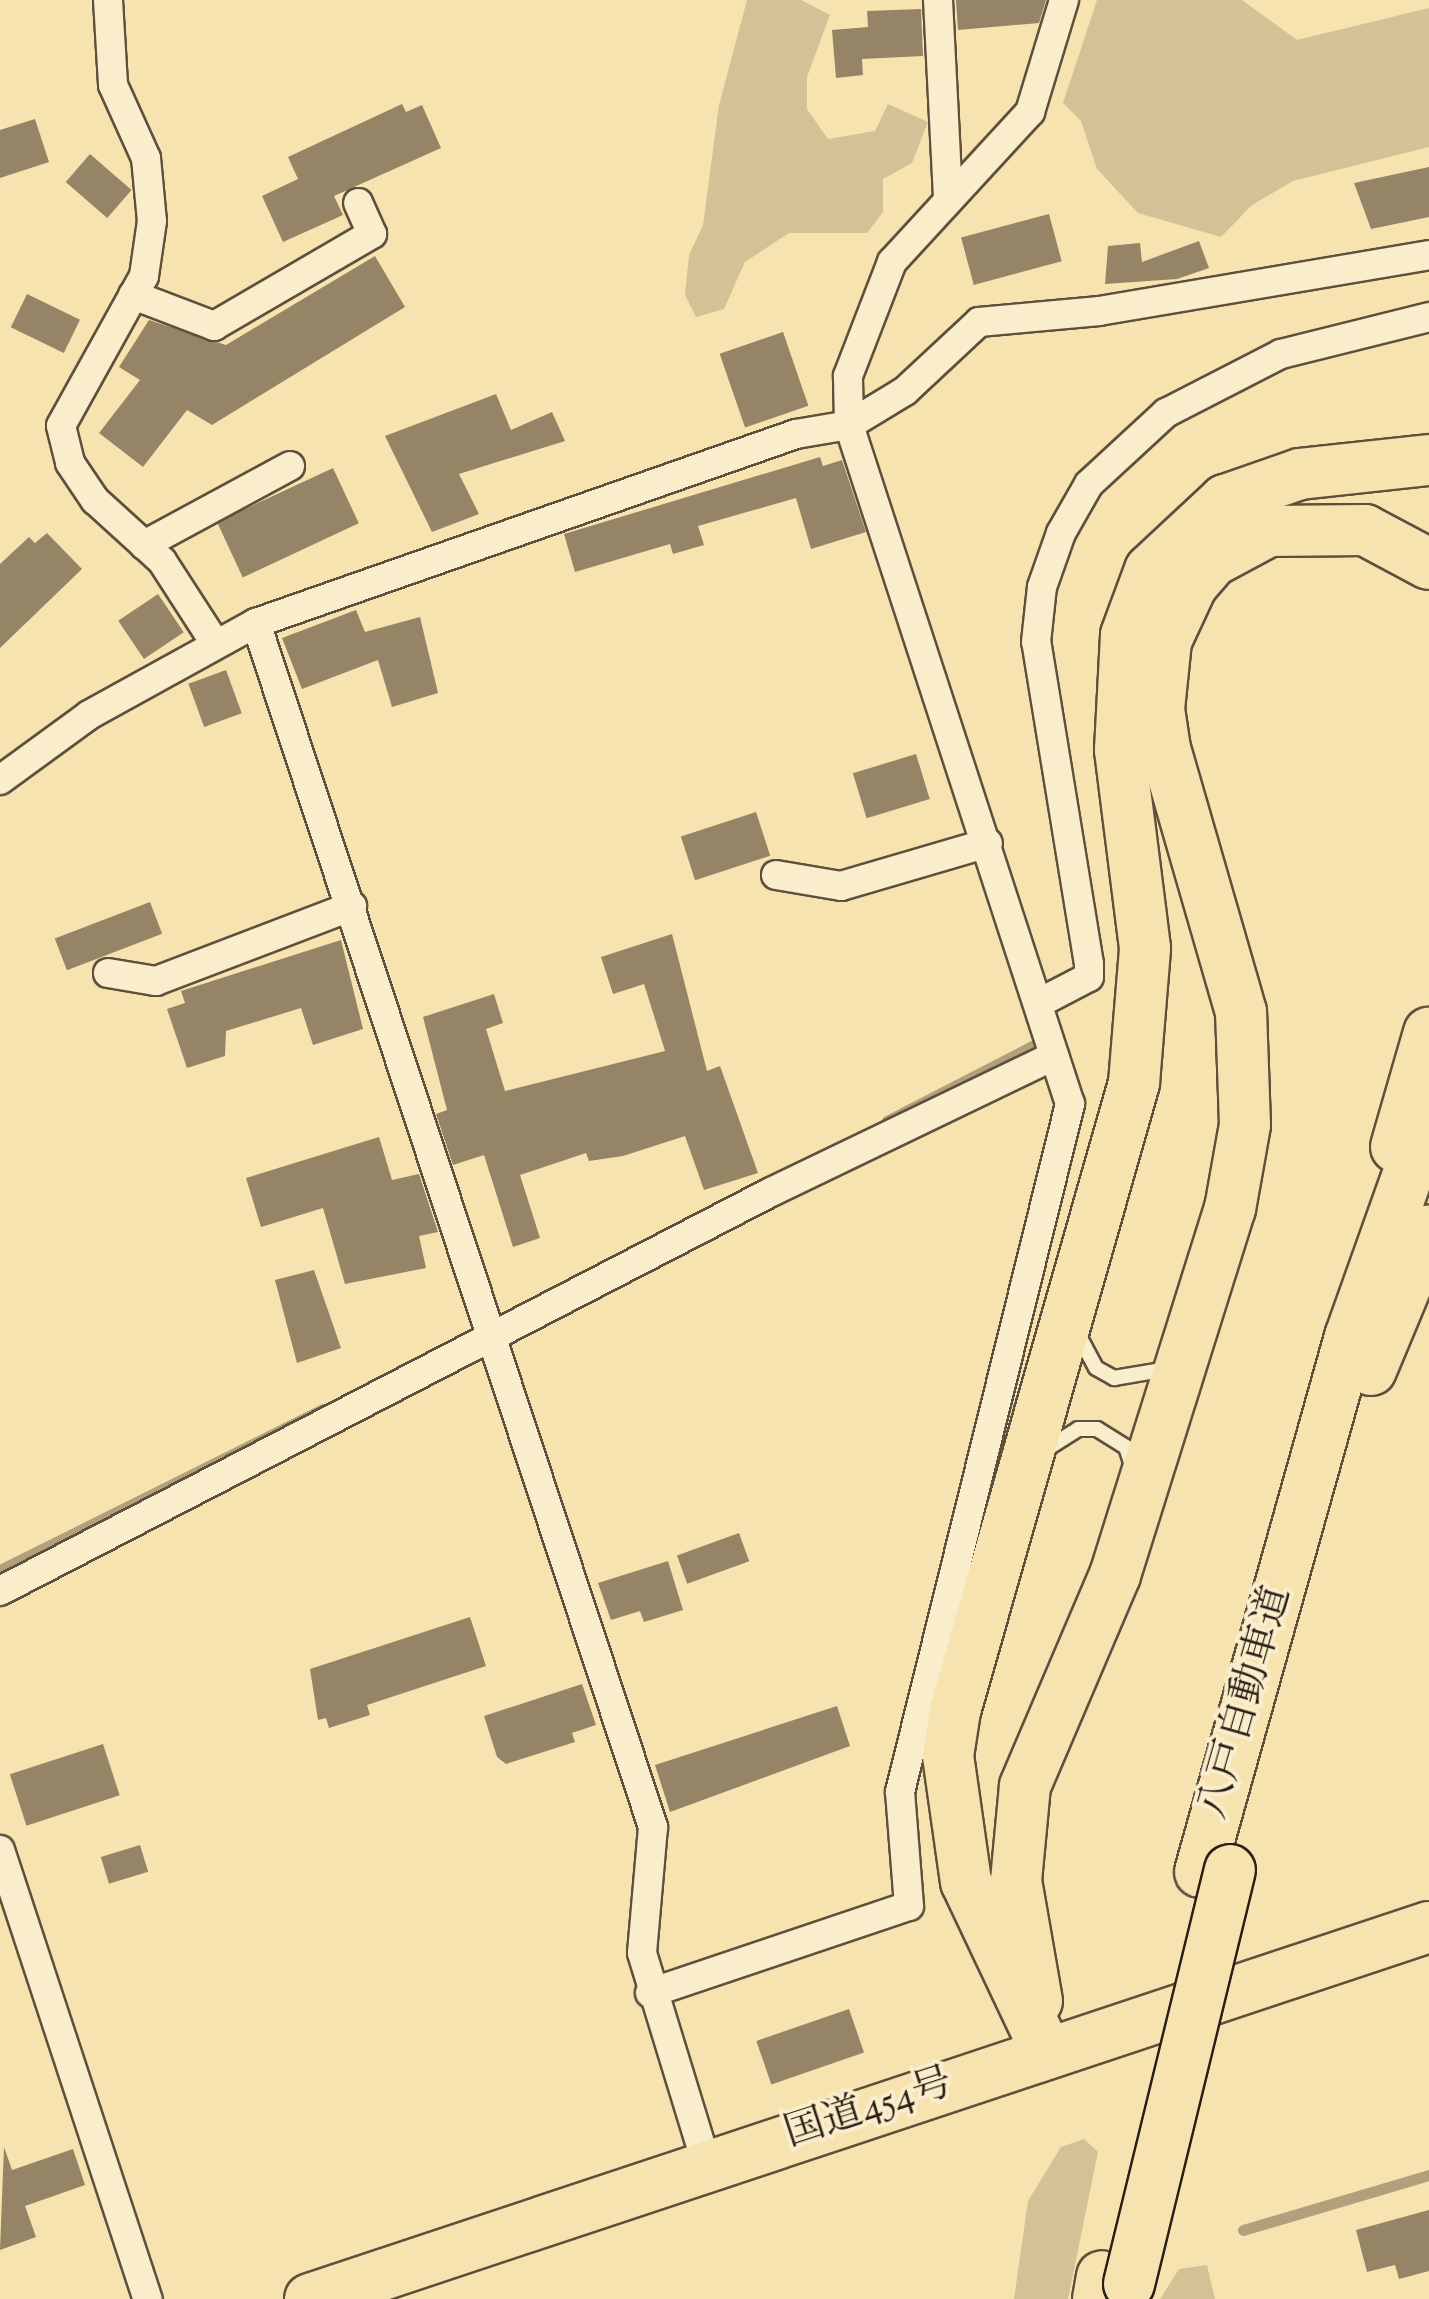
<!DOCTYPE html>
<meta charset="utf-8">
<style>
body{margin:0}
#map{position:relative;width:1429px;height:2299px;overflow:hidden;background:#f6e3b0;font-family:"Sorts Mill Goudy","Noto Serif JP",serif}
div>[style]{position:absolute}
[style*='--x']{left:calc(var(--x)*1px);top:calc(var(--y)*1px);width:calc(var(--w)*1px);rotate:calc(var(--a)*1deg)}
.green>*{inset:0;background:#d3c296}
.stream>*{height:11px;margin:-5.5px;padding:0 5.5px;transform-origin:5.5px;border-radius:5.5px;background:#b1a07b}
.building>*{inset:0;background:#958566;transform-origin:0 0}
.roads{filter:drop-shadow(2px 0 #5e503c) drop-shadow(-2px 0 #5e503c) drop-shadow(0 2px #5e503c) drop-shadow(0 -2px #5e503c)}
.lane>*{height:14px;margin:-7px;padding:0 7px;transform-origin:7px;border-radius:7px;background:#f9edcc}
.street>*{height:28px;margin:-14px;padding:0 14px;transform-origin:14px;border-radius:14px;background:#f9edcc}
.highway>*{height:50px;margin:-25px;padding:0 25px;transform-origin:25px;border-radius:25px;background:#f6e3b0}
.bridges{filter:drop-shadow(2px 0 #2b1f15) drop-shadow(-2px 0 #2b1f15) drop-shadow(0 2px #2b1f15) drop-shadow(0 -2px #2b1f15)}
.highway-bridge>*{height:50px;margin:-25px;padding:0 25px;transform-origin:25px;border-radius:25px;background:#f6e3b0}
span{translate:-50% -50%;white-space:nowrap;text-align:center;line-height:1.15;-webkit-text-stroke:8px #f9edcc;paint-order:stroke}
.street-label{font-size:40px;color:#2b1f15}
</style>
<div id="map">
<div class="green">
<div style="clip-path:polygon(747px 0,801px 0,830px 15px,807px 77px,807px 109px,828px 139px,875px 131px,888px 104px,928px 122px,912px 163px,883px 179px,883px 212px,867px 233px,789px 233px,745px 262px,724px 309px,696px 317px,685px 295px,689px 255px,703px 225px,719px 105px)"></div>
<div style="clip-path:polygon(1097px 0,1242px 0,1297px 40px,1429px 8px,1429px 147px,1293px 181px,1252px 205px,1221px 237px,1138px 213px,1097px 169px,1081px 121px,1063px 103px)"></div>
<div style="clip-path:polygon(1084px 2139px,1098px 2152px,1068px 2299px,1014px 2299px,1028px 2201px,1061px 2147px)"></div>
<div style="clip-path:polygon(1207px 2265px,1215px 2299px,1160px 2299px,1179px 2269px)"></div>
</div>
<div class="stream">
<div style="--x:887;--y:1121;--w:168;--a:-27.3"></div>
<div style="--x:0;--y:1570;--w:361;--a:-26.5"></div>
<div style="--x:1243;--y:2230;--w:194;--a:-16.5"></div>
</div>
<div class="building">
<div style="clip-path:polygon(956px 0,1046px 0,1039px 23px,958px 30px)"></div>
<div style="clip-path:polygon(921px 9px,923px 56px,862px 59px,863px 75px,836px 78px,832px 30px,868px 27px,867px 11px)"></div>
<div style="clip-path:polygon(402px 104px,406px 112px,422px 105px,441px 148px,334px 196px,343px 215px,283px 242px,262px 196px,298px 179px,288px 157px)"></div>
<div style="clip-path:polygon(35px 119px,49px 162px,0 178px,0 130px)"></div>
<div style="left:90px;top:154px;width:55px;height:37px;rotate:41deg"></div>
<div style="clip-path:polygon(1429px 167px,1429px 217px,1371px 229px,1354px 183px)"></div>
<div style="left:1049px;top:214px;width:49px;height:91px;rotate:75deg"></div>
<div style="clip-path:polygon(1199px 241px,1209px 268px,1177px 279px,1105px 284px,1108px 246px,1140px 243px,1142px 262px)"></div>
<div style="clip-path:polygon(375px 256px,405px 307px,212px 425px,187px 410px,143px 467px,99px 433px,140px 380px,119px 367px,149px 320px,226px 345px)"></div>
<div style="left:27px;top:294px;width:59px;height:37px;rotate:26deg"></div>
<div style="left:783px;top:332px;width:78px;height:67px;rotate:71deg"></div>
<div style="clip-path:polygon(496px 394px,511px 430px,552px 412px,565px 441px,459px 474px,479px 514px,432px 532px,385px 436px)"></div>
<div style="clip-path:polygon(820px 457px,823px 466px,842px 460px,866px 532px,811px 549px,796px 498px,698px 526px,704px 545px,673px 554px,670px 544px,575px 572px,564px 534px)"></div>
<div style="left:333px;top:468px;width:61px;height:128px;rotate:65deg"></div>
<div style="clip-path:polygon(47px 533px,82px 569px,0 648px,0 564px,29px 537px,35px 543px)"></div>
<div style="left:158px;top:594px;width:46px;height:48px;rotate:56deg"></div>
<div style="clip-path:polygon(356px 610px,365px 632px,420px 617px,438px 693px,392px 707px,378px 660px,302px 689px,282px 638px)"></div>
<div style="left:226px;top:670px;width:46px;height:40px;rotate:70deg"></div>
<div style="left:916px;top:754px;width:47px;height:66px;rotate:73deg"></div>
<div style="left:756px;top:812px;width:46px;height:79px;rotate:72deg"></div>
<div style="left:150px;top:902px;width:34px;height:102px;rotate:69deg"></div>
<div style="clip-path:polygon(672px 934px,707px 1071px,720px 1066px,758px 1173px,704px 1190px,685px 1136px,623px 1156px,589px 1161px,586px 1153px,520px 1175px,540px 1238px,513px 1247px,484px 1155px,453px 1165px,436px 1114px,447px 1110px,423px 1017px,494px 994px,503px 1023px,486px 1029px,505px 1091px,665px 1051px,644px 984px,613px 994px,601px 957px)"></div>
<div style="clip-path:polygon(341px 940px,363px 1029px,313px 1045px,301px 1008px,226px 1031px,225px 1056px,187px 1068px,167px 1009px,185px 1003px,181px 991px)"></div>
<div style="clip-path:polygon(379px 1137px,392px 1180px,419px 1174px,438px 1232px,419px 1236px,426px 1268px,345px 1284px,323px 1208px,261px 1227px,246px 1178px)"></div>
<div style="clip-path:polygon(314px 1270px,341px 1348px,297px 1363px,275px 1280px)"></div>
<div style="left:739px;top:1533px;width:30px;height:66px;rotate:70deg"></div>
<div style="clip-path:polygon(668px 1561px,683px 1610px,644px 1622px,640px 1611px,611px 1620px,598px 1583px)"></div>
<div style="clip-path:polygon(470px 1617px,486px 1666px,367px 1705px,370px 1715px,329px 1728px,326px 1718px,318px 1720px,310px 1669px)"></div>
<div style="clip-path:polygon(582px 1684px,596px 1725px,572px 1733px,575px 1742px,506px 1764px,497px 1757px,484px 1716px)"></div>
<div style="clip-path:polygon(837px 1706px,850px 1746px,670px 1812px,655px 1765px)"></div>
<div style="left:103px;top:1744px;width:54px;height:98px;rotate:72deg"></div>
<div style="left:140px;top:1845px;width:28px;height:41px;rotate:73deg"></div>
<div style="left:849px;top:2009px;width:46px;height:98px;rotate:71deg"></div>
<div style="clip-path:polygon(4px 2147px,12px 2170px,73px 2149px,85px 2185px,25px 2206px,36px 2237px,0 2250px)"></div>
<div style="clip-path:polygon(1429px 2210px,1429px 2271px,1399px 2279px,1395px 2265px,1367px 2272px,1356px 2230px)"></div>
</div>
<div class="roads">
<div class="lane">
<div style="--x:1079;--y:1336;--w:36;--a:62"></div>
<div style="--x:1096;--y:1368;--w:21;--a:29"></div>
<div style="--x:1114;--y:1378;--w:55;--a:-9.5"></div>
<div style="--x:1048;--y:1448;--w:36;--a:-32"></div>
<div style="--x:1078;--y:1429;--w:19;--a:0"></div>
<div style="--x:1097;--y:1429;--w:34;--a:32"></div>
<div style="--x:1126;--y:1447;--w:23;--a:72"></div>
</div>
<div class="street">
<div style="--x:108;--y:0;--w:85;--a:86.6"></div>
<div style="--x:113;--y:85;--w:80;--a:65.7"></div>
<div style="--x:146;--y:158;--w:63;--a:84.6"></div>
<div style="--x:152;--y:221;--w:56;--a:98.3"></div>
<div style="--x:144;--y:276;--w:171;--a:119"></div>
<div style="--x:61;--y:426;--w:38;--a:76"></div>
<div style="--x:70;--y:463;--w:45;--a:56"></div>
<div style="--x:95;--y:500;--w:91;--a:42.3"></div>
<div style="--x:162;--y:561;--w:98;--a:57.1"></div>
<div style="--x:938;--y:0;--w:200;--a:87.1"></div>
<div style="--x:133;--y:295;--w:87;--a:20.9"></div>
<div style="--x:214;--y:326;--w:183;--a:-30.2"></div>
<div style="--x:372;--y:234;--w:34;--a:-114"></div>
<div style="--x:144;--y:545;--w:166;--a:-28.4"></div>
<div style="--x:256;--y:623;--w:1268;--a:71.75"></div>
<div style="--x:653;--y:1827;--w:126;--a:95"></div>
<div style="--x:642;--y:1953;--w:219;--a:73"></div>
<div style="--x:0;--y:780;--w:110;--a:-36.1"></div>
<div style="--x:89;--y:715;--w:191;--a:-28.9"></div>
<div style="--x:256;--y:623;--w:572;--a:-19.29"></div>
<div style="--x:796;--y:434;--w:54;--a:-9.6"></div>
<div style="--x:849;--y:425;--w:66;--a:-31.3"></div>
<div style="--x:905;--y:391;--w:101;--a:-43"></div>
<div style="--x:979;--y:322;--w:121;--a:-5.2"></div>
<div style="--x:1099;--y:311;--w:335;--a:-9.6"></div>
<div style="--x:776;--y:875;--w:66;--a:9.6"></div>
<div style="--x:841;--y:886;--w:153;--a:-16.3"></div>
<div style="--x:108;--y:973;--w:49;--a:9.5"></div>
<div style="--x:156;--y:981;--w:210;--a:-20.9"></div>
<div style="--x:1039;--y:1003;--w:56;--a:-27.5"></div>
<div style="--x:1089;--y:977;--w:13;--a:-90"></div>
<div style="--x:1089;--y:964;--w:326;--a:-99.3"></div>
<div style="--x:1036;--y:642;--w:55;--a:-83.8"></div>
<div style="--x:1042;--y:587;--w:57;--a:-70.6"></div>
<div style="--x:1061;--y:533;--w:56;--a:-60.3"></div>
<div style="--x:1089;--y:484;--w:105;--a:-42.7"></div>
<div style="--x:1166;--y:413;--w:129;--a:-27.2"></div>
<div style="--x:1281;--y:354;--w:153;--a:-14"></div>
<div style="--x:0;--y:1591;--w:868;--a:-27.36"></div>
<div style="--x:771;--y:1192;--w:314;--a:-25.7"></div>
<div style="--x:0;--y:1850;--w:473;--a:71.8"></div>
<div style="--x:650;--y:1993;--w:273;--a:-18.6"></div>
<div style="--x:909;--y:1906;--w:114;--a:-94.5"></div>
<div style="--x:900;--y:1792;--w:709;--a:-76.12"></div>
<div style="--x:1070;--y:1104;--w:714;--a:-108.03"></div>
<div style="--x:849;--y:425;--w:49;--a:-91.2"></div>
<div style="--x:848;--y:376;--w:122;--a:-68.9"></div>
<div style="--x:892;--y:262;--w:204;--a:-47.4"></div>
<div style="--x:1030;--y:112;--w:117;--a:-73.1"></div>
</div>
<div class="highway">
<div style="--x:1396;--y:1147;--w:119;--a:-73.9"></div>
<div style="--x:1371;--y:1370;--w:151;--a:-67.4"></div>
<div style="--x:1200;--y:1872;--w:556;--a:-74.34"></div>
<div style="--x:1350;--y:1337;--w:236;--a:-70.4"></div>
<div style="--x:1037;--y:2001;--w:122;--a:-99.9"></div>
<div style="--x:1016;--y:1881;--w:95;--a:-84.6"></div>
<div style="--x:1025;--y:1786;--w:229;--a:-66.9"></div>
<div style="--x:1115;--y:1575;--w:384;--a:-72.6"></div>
<div style="--x:1230;--y:1209;--w:85;--a:-79.9"></div>
<div style="--x:1245;--y:1125;--w:113;--a:-92"></div>
<div style="--x:1241;--y:1012;--w:274;--a:-106.1"></div>
<div style="--x:1165;--y:749;--w:40;--a:-98.5"></div>
<div style="--x:1159;--y:709;--w:68;--a:-84.1"></div>
<div style="--x:1166;--y:641;--w:62;--a:-65.1"></div>
<div style="--x:1192;--y:585;--w:32;--a:-49"></div>
<div style="--x:1213;--y:561;--w:64;--a:-28.2"></div>
<div style="--x:1269;--y:531;--w:96;--a:-0.6"></div>
<div style="--x:1365;--y:530;--w:72;--a:28"></div>
<div style="--x:1047;--y:2053;--w:189;--a:-115.3"></div>
<div style="--x:966;--y:1882;--w:127;--a:-98.1"></div>
<div style="--x:948;--y:1756;--w:46;--a:-81.2"></div>
<div style="--x:955;--y:1711;--w:653;--a:-74.09"></div>
<div style="--x:1134;--y:1083;--w:135;--a:-85.3"></div>
<div style="--x:1145;--y:948;--w:200;--a:-97.2"></div>
<div style="--x:1120;--y:750;--w:115;--a:-87"></div>
<div style="--x:1126;--y:635;--w:69;--a:-69.7"></div>
<div style="--x:1150;--y:570;--w:103;--a:-43"></div>
<div style="--x:1225;--y:500;--w:79;--a:-19.1"></div>
<div style="--x:1300;--y:474;--w:130;--a:-6.2"></div>
<div style="--x:310;--y:2299;--w:1179;--a:-18.39"></div>
<div style="--x:1098;--y:2299;--w:23;--a:-80"></div>
</div>
</div>
<div class="bridges">
<div class="highway-bridge">
<div style="--x:1129;--y:2284;--w:426;--a:-76.3"></div>
</div>
</div>
<div class="street-label">
<span style="left:1247px;top:1703px;rotate:-74deg">八戸自動車道</span>
<span style="left:869px;top:2110px;rotate:-18deg">国道454号</span>
</div>
</div>
